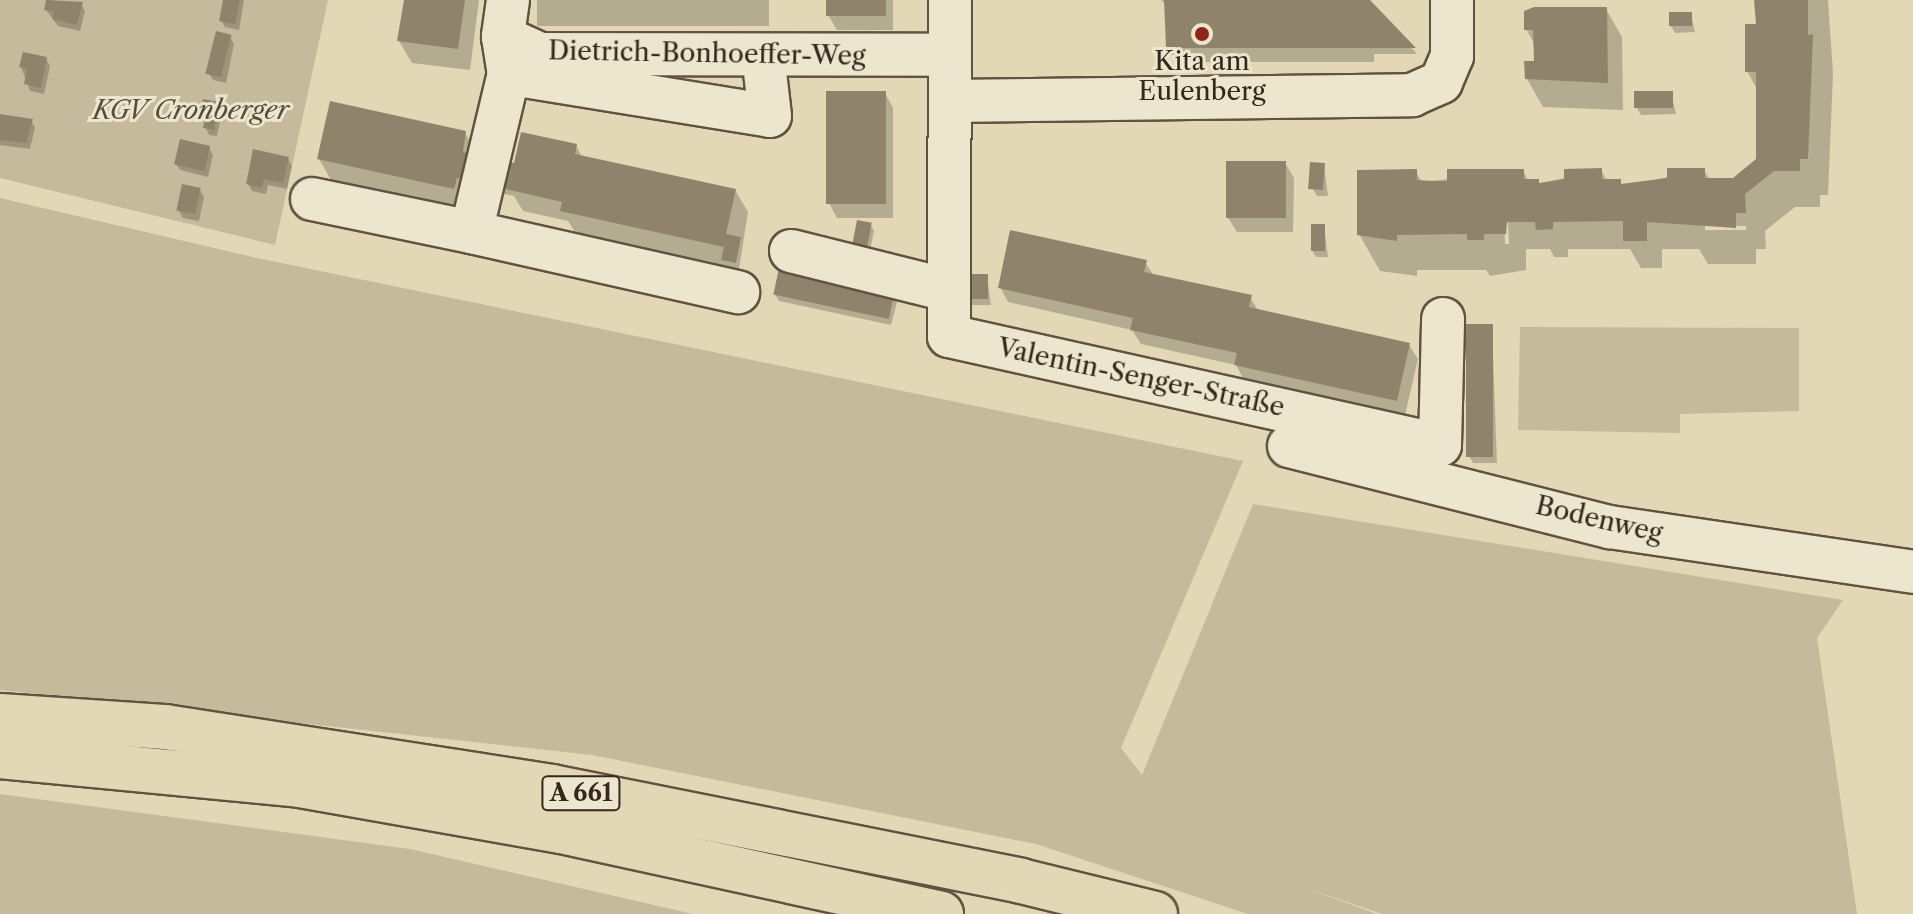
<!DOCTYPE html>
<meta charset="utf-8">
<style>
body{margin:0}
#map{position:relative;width:1913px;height:914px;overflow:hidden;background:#e2d8b5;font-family:"Libre Caslon Text",serif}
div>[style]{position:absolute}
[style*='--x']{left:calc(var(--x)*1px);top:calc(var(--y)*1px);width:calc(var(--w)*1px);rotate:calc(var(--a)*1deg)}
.green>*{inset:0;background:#c5ba9b}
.shadow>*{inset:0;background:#0003;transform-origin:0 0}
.building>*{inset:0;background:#90836c;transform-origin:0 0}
.roads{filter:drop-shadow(2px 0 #625242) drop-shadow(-2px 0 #625242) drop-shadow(0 2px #625242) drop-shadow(0 -2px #625242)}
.minor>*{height:42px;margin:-21px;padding:0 21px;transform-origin:21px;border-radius:21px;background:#ece6cf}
.highway>*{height:44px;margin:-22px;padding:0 22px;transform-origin:22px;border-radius:22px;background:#e2d8b5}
.dots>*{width:22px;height:22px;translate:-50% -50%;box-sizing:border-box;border:4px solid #ece6cf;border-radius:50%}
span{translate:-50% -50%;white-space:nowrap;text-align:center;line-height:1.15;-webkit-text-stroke:6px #ece6cf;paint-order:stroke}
.shield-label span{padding:2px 6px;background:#ece6cf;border:2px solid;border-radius:6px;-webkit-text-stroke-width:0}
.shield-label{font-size:24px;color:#37261c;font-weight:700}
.street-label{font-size:26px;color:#37261c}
.poi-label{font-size:26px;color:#37261c}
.park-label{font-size:26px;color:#5a4b3c;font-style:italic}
</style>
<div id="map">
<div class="green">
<div style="clip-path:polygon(0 0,328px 0,275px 245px,0 178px)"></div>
<div style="clip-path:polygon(0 198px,257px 258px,1243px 461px,1121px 748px,1142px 775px,1253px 504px,1843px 600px,1817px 638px,1857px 914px,1382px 914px,1300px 886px,1377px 914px,1248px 914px,1036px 844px,592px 755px,0 690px)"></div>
<div style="clip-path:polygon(1520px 327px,1799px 328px,1799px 411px,1680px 414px,1680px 433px,1518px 430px)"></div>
<div style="clip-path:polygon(0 794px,410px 849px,693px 914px,0 914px)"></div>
</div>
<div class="shadow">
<div style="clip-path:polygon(48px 0,81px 4px,85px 11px,80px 31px,58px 26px,46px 10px)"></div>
<div style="clip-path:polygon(225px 0,244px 0,239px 30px,225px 27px,221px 20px)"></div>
<div style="clip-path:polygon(405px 0,479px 0,470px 70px,412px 63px,399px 41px)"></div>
<div style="left:537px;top:0;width:232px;height:26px"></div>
<div style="clip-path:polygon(828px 0,893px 0,893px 30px,837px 30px,828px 15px)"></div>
<div style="clip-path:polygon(1161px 0,1368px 0,1417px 54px,1374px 54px,1374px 62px,1176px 62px,1168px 48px,1168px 7px)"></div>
<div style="clip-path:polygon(evenodd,1758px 0,1828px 0,1833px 73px,1828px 195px,1820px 195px,1820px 207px,1795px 207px,1765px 231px,1766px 249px,1756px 249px,1756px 264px,1708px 264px,1699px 249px,1662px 249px,1662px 268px,1641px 268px,1630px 249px,1568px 249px,1568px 257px,1554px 257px,1550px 249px,1526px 249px,1526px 270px,1490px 276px,1486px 270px,1417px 270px,1417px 276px,1380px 271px,1359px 234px,1415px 171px,1422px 182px,1523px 171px,1529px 182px,1552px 186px,1552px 181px,1601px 170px,1607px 181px,1619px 181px,1623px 186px,1704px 170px,1710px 180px,1734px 180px,1758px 160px,1758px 91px,1747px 71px,1758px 26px,1758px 0,1504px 219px,1508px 223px,1509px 244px,1505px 244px,1504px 219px,1758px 0,1705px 226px,1746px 226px,1746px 230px,1705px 230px,1705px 226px)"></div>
<div style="clip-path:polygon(1606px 9px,1622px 37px,1623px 110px,1543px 107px,1527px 79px,1536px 63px,1535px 45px,1526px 29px)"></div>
<div style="clip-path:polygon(1691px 14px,1695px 32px,1675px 33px,1671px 26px)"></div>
<div style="clip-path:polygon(230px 37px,234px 44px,226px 83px,213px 80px,209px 73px)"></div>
<div style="clip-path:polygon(46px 59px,50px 66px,44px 94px,30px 91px,21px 67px)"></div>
<div style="clip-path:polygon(885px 93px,893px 108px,893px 218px,837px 218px,829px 203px)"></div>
<div style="clip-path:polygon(1671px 93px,1676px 114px,1641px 115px,1637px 108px)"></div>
<div style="clip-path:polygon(218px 104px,222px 111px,217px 136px,209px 135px,201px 116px)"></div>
<div style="clip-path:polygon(0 116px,31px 121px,35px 127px,30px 149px,0 145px)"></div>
<div style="clip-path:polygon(465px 133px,481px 161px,470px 216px,335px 187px,319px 159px)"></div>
<div style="clip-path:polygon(576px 145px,582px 157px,735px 190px,748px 212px,739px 269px,575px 232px,568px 221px,523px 211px,514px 196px,499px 193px,512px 165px)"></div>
<div style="clip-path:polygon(209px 148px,213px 155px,208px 177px,180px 170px,176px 164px)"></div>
<div style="clip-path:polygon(288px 159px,292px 166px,287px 189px,268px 185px,266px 194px,252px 191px,248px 184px)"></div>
<div style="clip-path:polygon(1285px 163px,1294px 178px,1293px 232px,1237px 232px,1228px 218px)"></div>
<div style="clip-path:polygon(1324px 164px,1328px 196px,1317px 196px,1313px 189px)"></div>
<div style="clip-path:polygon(200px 190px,204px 197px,199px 221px,183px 218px,179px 211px)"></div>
<div style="clip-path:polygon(870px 224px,874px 231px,869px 255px,858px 252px)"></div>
<div style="clip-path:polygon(1324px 226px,1328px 257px,1316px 257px,1312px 250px)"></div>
<div style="clip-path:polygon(1145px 262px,1154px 276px,1250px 297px,1259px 312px,1409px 345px,1418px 359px,1405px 415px,1244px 380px,1236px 365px,1141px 344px,1132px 330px,1008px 302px,1000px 287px)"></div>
<div style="clip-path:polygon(987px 276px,991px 305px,969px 305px,965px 298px)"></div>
<div style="clip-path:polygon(775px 294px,893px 295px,897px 302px,891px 325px,779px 301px)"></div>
<div style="clip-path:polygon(1492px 326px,1497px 463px,1473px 463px,1469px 456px)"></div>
</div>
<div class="building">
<div style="clip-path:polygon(46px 0,83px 2px,77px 25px,52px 19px,54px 12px,44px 10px)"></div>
<div style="clip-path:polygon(223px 0,240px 0,235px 24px,219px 21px)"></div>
<div style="clip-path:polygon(404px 0,465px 0,458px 49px,397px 41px)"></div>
<div style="left:826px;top:0;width:60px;height:16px"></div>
<div style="clip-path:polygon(1164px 0,1370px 0,1416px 48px,1166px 48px)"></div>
<div style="clip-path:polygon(1754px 0,1808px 0,1808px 35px,1813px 34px,1808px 159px,1800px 159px,1800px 171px,1774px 171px,1745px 194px,1746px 213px,1736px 213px,1736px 228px,1647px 222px,1647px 241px,1623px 241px,1623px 221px,1553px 222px,1553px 229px,1536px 230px,1535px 222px,1507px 222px,1506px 234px,1484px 234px,1484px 240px,1467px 240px,1467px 234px,1397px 235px,1397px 241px,1357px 235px,1357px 170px,1417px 169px,1417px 180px,1434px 181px,1447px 181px,1447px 169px,1524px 169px,1524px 179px,1539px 179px,1539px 183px,1564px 179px,1564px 169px,1602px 168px,1602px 179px,1621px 179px,1621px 184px,1667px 178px,1667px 168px,1705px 168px,1705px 178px,1733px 178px,1756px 159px,1756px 72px,1745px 72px,1745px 24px,1756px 24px)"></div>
<div style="clip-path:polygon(1534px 7px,1607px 7px,1608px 83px,1525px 79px,1524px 61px,1534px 61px,1533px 30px,1524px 30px,1524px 11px)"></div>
<div style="left:1692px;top:12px;width:14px;height:23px;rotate:90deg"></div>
<div style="left:216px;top:31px;width:16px;height:44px;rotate:14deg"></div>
<div style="clip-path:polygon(23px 52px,47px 57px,41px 88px,24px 84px,27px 69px,19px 67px)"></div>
<div style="left:826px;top:91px;width:60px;height:113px"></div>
<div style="left:1634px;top:91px;width:39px;height:17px"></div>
<div style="clip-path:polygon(203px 99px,219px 102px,214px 130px,203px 128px,205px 118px,199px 116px)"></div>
<div style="clip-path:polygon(330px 101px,466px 131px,463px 152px,477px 155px,471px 181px,457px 178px,454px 189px,317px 159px)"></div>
<div style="clip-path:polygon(0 114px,33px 119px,26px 143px,0 140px)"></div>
<div style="clip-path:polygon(521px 132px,577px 144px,575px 154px,736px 189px,726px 234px,741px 237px,736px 263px,721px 260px,724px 247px,560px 211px,562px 202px,493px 186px,499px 160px,514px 163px)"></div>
<div style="left:180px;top:139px;width:31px;height:26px;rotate:13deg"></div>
<div style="clip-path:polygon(253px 149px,289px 157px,283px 183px,264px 179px,262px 188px,246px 184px)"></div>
<div style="left:1226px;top:161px;width:60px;height:57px"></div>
<div style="left:1310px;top:162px;width:15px;height:27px;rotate:4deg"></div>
<div style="left:182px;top:184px;width:19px;height:27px;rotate:12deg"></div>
<div style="left:857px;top:220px;width:15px;height:26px;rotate:11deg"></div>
<div style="left:1311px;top:224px;width:14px;height:27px"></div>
<div style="clip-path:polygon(1010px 230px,1147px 260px,1144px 272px,1252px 295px,1249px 307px,1410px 343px,1397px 401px,1234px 365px,1237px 353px,1130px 330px,1133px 318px,998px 288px)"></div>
<div style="left:779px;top:268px;width:118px;height:27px;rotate:12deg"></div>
<div style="left:988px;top:274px;width:25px;height:25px;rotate:90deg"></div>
<div style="left:1466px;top:324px;width:27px;height:133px"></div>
</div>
<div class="roads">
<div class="minor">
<div style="--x:508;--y:0;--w:37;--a:98"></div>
<div style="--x:503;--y:37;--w:41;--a:24.7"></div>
<div style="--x:540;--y:54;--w:410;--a:0.1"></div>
<div style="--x:950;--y:0;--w:336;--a:90.2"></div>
<div style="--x:949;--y:336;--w:503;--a:12.52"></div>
<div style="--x:1440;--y:445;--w:126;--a:-88.6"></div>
<div style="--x:503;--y:37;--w:36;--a:81"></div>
<div style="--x:509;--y:73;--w:163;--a:103.4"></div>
<div style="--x:471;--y:232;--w:274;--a:12.7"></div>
<div style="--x:518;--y:75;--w:255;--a:9.2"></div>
<div style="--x:770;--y:116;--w:61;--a:-96.5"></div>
<div style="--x:950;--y:101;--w:462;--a:-0.7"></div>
<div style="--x:1412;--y:95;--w:32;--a:-24"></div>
<div style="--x:1441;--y:82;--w:28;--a:-67"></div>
<div style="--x:1452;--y:56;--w:56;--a:-90"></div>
<div style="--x:312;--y:199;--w:162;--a:11.7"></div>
<div style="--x:791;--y:251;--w:162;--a:14"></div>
<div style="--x:1289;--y:446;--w:331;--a:14.2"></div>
<div style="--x:1610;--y:527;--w:306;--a:8.4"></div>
</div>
<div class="highway">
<div style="--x:0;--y:716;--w:165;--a:3.8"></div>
<div style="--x:165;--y:727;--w:392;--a:8.8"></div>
<div style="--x:552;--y:787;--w:478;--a:11.3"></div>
<div style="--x:1021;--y:881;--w:138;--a:13.8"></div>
<div style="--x:0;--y:756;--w:301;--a:5.5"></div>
<div style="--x:300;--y:785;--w:265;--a:10"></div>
<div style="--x:561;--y:831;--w:389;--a:12.3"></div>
</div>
</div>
<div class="dots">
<div style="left:1202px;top:34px;background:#8f2418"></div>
</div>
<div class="shield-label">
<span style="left:581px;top:793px">A 661</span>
</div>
<div class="street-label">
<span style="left:707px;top:54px;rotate:1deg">Dietrich-Bonhoeffer-Weg</span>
<span style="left:1141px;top:378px;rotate:12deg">Valentin-Senger-Straße</span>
<span style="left:1599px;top:520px;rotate:13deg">Bodenweg</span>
</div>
<div class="poi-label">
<span style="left:1202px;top:77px">Kita am<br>Eulenberg</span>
</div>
<div class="park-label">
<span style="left:191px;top:111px">KGV Cronberger</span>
</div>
</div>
